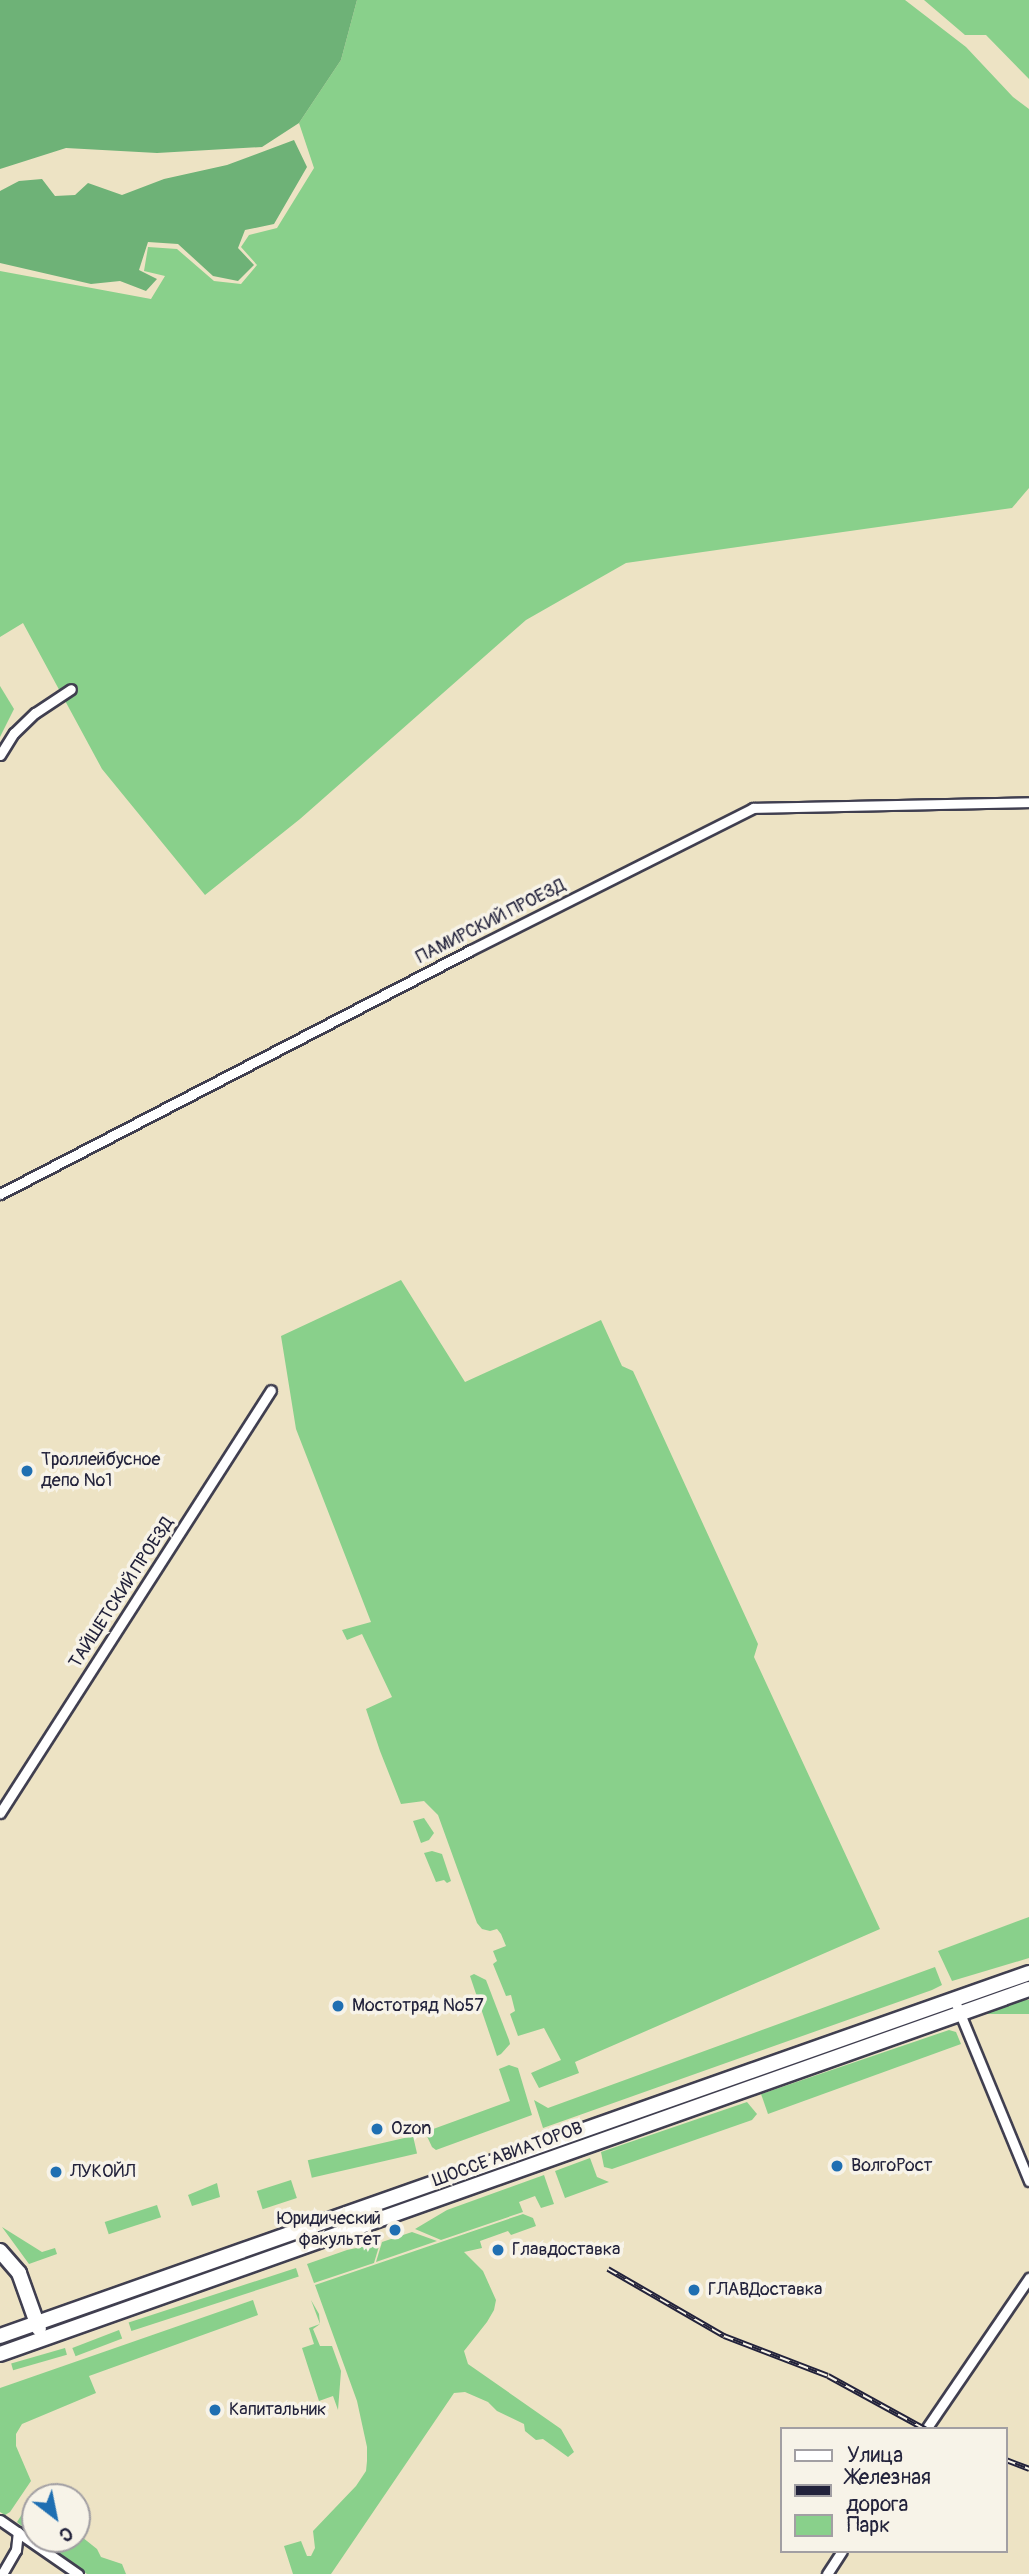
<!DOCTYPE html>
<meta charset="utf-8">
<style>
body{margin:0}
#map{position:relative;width:1029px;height:2574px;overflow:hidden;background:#ede3c4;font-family:Pangolin,sans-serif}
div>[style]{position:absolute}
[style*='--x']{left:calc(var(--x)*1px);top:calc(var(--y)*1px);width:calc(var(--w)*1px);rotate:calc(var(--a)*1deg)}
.green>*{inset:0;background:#89d08b;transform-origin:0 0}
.forest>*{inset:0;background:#6eb277}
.roads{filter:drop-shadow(2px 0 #403f50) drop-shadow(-2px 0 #403f50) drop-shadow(0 2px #403f50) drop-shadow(0 -2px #403f50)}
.minor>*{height:9px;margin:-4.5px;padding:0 4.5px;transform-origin:4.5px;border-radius:4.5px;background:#fff}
.primary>*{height:14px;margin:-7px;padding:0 7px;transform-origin:7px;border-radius:7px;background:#fff}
.rail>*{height:6px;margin-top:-3px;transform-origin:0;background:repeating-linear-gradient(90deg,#f7f3e8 0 10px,#22223b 0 20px);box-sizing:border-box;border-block:2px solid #22223b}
.dots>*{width:19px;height:19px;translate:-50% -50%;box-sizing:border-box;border:4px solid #f7f3e8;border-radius:50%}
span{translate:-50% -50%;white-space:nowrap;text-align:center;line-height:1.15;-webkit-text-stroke:7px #f7f3e8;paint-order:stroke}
.street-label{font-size:18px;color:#22223b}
.poi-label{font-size:18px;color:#22223b}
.left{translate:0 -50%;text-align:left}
.right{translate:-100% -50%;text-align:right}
.legend{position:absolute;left:780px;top:2427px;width:228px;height:126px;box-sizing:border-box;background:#f7f3e8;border:2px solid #a29fa3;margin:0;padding:9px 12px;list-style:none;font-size:21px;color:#22223b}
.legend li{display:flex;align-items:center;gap:14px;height:35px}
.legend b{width:35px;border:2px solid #a29fa3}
.north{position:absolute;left:21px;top:2483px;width:70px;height:70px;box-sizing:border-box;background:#f7f3e8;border:2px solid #a29fa3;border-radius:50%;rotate:148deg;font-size:19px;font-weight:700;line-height:28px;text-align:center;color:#22223b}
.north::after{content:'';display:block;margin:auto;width:24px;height:32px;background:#1f6fb2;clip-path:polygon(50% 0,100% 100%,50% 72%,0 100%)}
</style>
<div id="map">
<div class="green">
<div style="clip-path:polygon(357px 0,905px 0,966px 47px,1013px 97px,1029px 109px,1029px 488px,1012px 508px,626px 563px,526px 620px,300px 819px,205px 895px,102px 769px,23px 623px,0 637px,0 271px,151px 299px,165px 276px,144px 271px,148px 247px,177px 249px,214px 281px,241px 284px,257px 265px,241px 247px,249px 235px,277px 228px,314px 168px,299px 123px,341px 60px)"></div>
<div style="clip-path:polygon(924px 0,1029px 0,1029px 79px,986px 35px,965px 35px)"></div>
<div style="clip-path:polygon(0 686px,14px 709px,0 737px)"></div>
<div style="clip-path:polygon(401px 1280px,465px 1382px,601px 1320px,622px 1366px,633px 1371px,758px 1644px,754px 1657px,880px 1929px,575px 2062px,579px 2073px,539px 2088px,531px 2073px,561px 2060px,544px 2028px,518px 2036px,510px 2014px,515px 2011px,511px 1995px,506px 1996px,493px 1964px,497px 1961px,493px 1951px,506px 1946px,501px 1934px,497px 1929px,490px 1931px,482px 1929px,477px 1923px,438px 1815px,424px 1801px,401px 1804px,380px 1751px,366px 1709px,392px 1697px,362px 1634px,347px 1640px,342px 1630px,371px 1622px,296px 1429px,281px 1336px)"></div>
<div style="clip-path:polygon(424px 1818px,434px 1833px,429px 1840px,421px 1843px,413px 1821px)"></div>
<div style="clip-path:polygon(432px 1851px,442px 1854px,451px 1881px,447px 1883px,444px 1880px,436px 1882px,424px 1853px)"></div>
<div style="clip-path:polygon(1029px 1917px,1029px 1958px,952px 1981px,938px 1951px)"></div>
<div style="clip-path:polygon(935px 1967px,942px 1985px,932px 1990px,543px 2128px,534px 2100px,548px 2108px)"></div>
<div style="clip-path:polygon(474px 1974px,486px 1980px,509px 2040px,510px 2044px,501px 2054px,497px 2056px,470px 1976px)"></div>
<div style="left:1029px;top:2000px;width:14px;height:62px;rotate:90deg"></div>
<div style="clip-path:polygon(949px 2030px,956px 2032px,961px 2044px,768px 2114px,761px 2094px)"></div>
<div style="clip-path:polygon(509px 2065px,518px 2068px,532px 2115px,436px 2150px,432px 2147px,425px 2132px,510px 2101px,499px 2069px)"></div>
<div style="clip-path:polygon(747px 2102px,757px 2114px,752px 2120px,612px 2169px,604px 2167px,601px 2152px)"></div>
<div style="left:413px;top:2136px;width:18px;height:108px;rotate:77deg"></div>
<div style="clip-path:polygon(590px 2158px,597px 2177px,609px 2182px,565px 2198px,555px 2171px)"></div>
<div style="clip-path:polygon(544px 2175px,554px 2204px,541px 2208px,535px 2196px,519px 2202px,523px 2212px,441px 2240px,415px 2229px,447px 2210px)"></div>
<div style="left:291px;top:2180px;width:19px;height:36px;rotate:72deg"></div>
<div style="clip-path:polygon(217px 2183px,220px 2197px,192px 2206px,188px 2195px)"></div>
<div style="left:157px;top:2205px;width:13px;height:55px;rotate:72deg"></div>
<div style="clip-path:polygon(523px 2214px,533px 2218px,536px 2226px,511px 2235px,508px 2231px,480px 2241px,482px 2248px,464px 2252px,483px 2271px,496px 2300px,494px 2310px,487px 2322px,464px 2351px,468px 2364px,561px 2429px,574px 2452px,568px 2457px,543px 2439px,536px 2440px,525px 2431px,524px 2424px,497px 2411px,488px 2402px,465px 2392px,454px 2393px,331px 2574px,293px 2574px,284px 2546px,301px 2541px,307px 2556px,311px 2556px,315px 2548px,313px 2531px,356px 2486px,366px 2471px,367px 2461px,367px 2447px,357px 2401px,315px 2285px)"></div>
<div style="clip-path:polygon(2px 2227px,42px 2252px,55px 2248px,57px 2254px,29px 2264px)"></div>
<div style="clip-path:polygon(412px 2232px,437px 2241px,376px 2262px,382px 2242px)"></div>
<div style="clip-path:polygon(380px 2243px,374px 2263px,314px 2283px,307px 2264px,347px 2250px)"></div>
<div style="left:296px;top:2268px;width:9px;height:176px;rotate:72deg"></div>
<div style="clip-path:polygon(253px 2300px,258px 2315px,89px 2376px,96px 2393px,22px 2424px,16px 2434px,16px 2446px,31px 2481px,10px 2512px,5px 2515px,0 2512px,0 2388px)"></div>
<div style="clip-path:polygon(311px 2300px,319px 2314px,320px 2324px,313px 2329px,320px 2346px,332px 2346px,341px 2371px,338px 2410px,333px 2396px,319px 2401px,302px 2348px,314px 2344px,309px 2328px,320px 2324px)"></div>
<div style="left:119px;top:2330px;width:9px;height:50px;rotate:69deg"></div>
<div style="left:65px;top:2348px;width:7px;height:56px;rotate:74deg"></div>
<div style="clip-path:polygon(35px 2502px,35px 2537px,17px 2522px,28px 2505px)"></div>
<div style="clip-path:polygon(77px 2533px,97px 2549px,101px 2557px,122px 2564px,126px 2574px,87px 2574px,38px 2539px,77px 2539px)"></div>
</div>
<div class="forest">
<div style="clip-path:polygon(0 0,357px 0,341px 60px,299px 123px,262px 147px,157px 153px,66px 148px,0 169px)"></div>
<div style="clip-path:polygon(294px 140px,307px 167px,274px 224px,245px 230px,238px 248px,254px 265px,238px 281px,213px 276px,178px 244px,148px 242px,139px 270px,157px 279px,146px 291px,120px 281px,91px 284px,0 263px,0 191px,19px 181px,42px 179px,55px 196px,75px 195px,88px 183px,122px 195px,164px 179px,227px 165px)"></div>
</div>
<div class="roads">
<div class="minor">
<div style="--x:0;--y:755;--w:26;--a:-58"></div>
<div style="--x:14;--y:733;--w:29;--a:-44"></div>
<div style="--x:35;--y:713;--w:43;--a:-33.7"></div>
<div style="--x:0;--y:1194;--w:530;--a:-27.39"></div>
<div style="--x:471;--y:950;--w:316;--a:-26.7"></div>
<div style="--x:753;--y:808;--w:276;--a:-1.2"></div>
<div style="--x:0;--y:1813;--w:502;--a:-57.35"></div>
<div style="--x:954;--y:1999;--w:197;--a:67.6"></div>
<div style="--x:926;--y:2429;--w:183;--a:-55.7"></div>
<div style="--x:0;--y:2520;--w:95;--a:34.7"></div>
<div style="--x:2;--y:2574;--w:28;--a:-60"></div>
<div style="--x:16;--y:2550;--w:18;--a:-84"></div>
<div style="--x:827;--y:2574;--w:27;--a:-57"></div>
</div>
<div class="primary">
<div style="--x:0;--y:2251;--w:29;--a:49"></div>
<div style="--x:19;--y:2273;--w:59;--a:70.3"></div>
<div style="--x:0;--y:2336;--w:1091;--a:-19.43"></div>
<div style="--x:0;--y:2354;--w:1092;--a:-19.53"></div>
</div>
</div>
<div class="rail">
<div style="--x:608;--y:2269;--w:134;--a:30"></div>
<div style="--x:724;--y:2336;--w:111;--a:21"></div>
<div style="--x:828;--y:2376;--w:111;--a:28.7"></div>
<div style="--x:1006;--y:2460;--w:25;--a:21"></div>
</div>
<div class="dots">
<div style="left:27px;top:1471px;background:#1f6fb2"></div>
<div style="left:338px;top:2006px;background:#1f6fb2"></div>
<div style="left:377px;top:2129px;background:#1f6fb2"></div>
<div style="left:837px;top:2166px;background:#1f6fb2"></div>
<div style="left:56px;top:2172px;background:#1f6fb2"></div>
<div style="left:395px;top:2230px;background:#1f6fb2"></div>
<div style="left:498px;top:2250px;background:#1f6fb2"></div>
<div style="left:694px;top:2290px;background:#1f6fb2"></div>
<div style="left:215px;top:2410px;background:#1f6fb2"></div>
</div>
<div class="street-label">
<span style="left:491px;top:922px;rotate:-27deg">ПАМИРСКИЙ ПРОЕЗД</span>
<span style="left:122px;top:1593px;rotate:-57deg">ТАЙШЕТСКИЙ ПРОЕЗД</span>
<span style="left:508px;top:2155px;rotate:-20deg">ШОССЕ АВИАТОРОВ</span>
</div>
<div class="poi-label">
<span class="left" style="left:41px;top:1471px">Троллейбусное<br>депо №1</span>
<span class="left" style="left:352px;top:2006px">Мостотряд №57</span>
<span class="left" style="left:391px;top:2129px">Ozon</span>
<span class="left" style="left:851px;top:2166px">ВолгоРост</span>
<span class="left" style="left:70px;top:2172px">ЛУКОЙЛ</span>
<span class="right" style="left:381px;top:2230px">Юридический<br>факультет</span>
<span class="left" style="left:512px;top:2250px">Главдоставка</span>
<span class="left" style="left:708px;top:2290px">ГЛАВДоставка</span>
<span class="left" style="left:229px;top:2410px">Капитальник</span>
</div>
<ul class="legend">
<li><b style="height:9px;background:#fff"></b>Улица</li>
<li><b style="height:9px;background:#22223b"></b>Железная дорога</li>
<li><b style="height:19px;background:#89d08b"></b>Парк</li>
</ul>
<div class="north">С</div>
</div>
